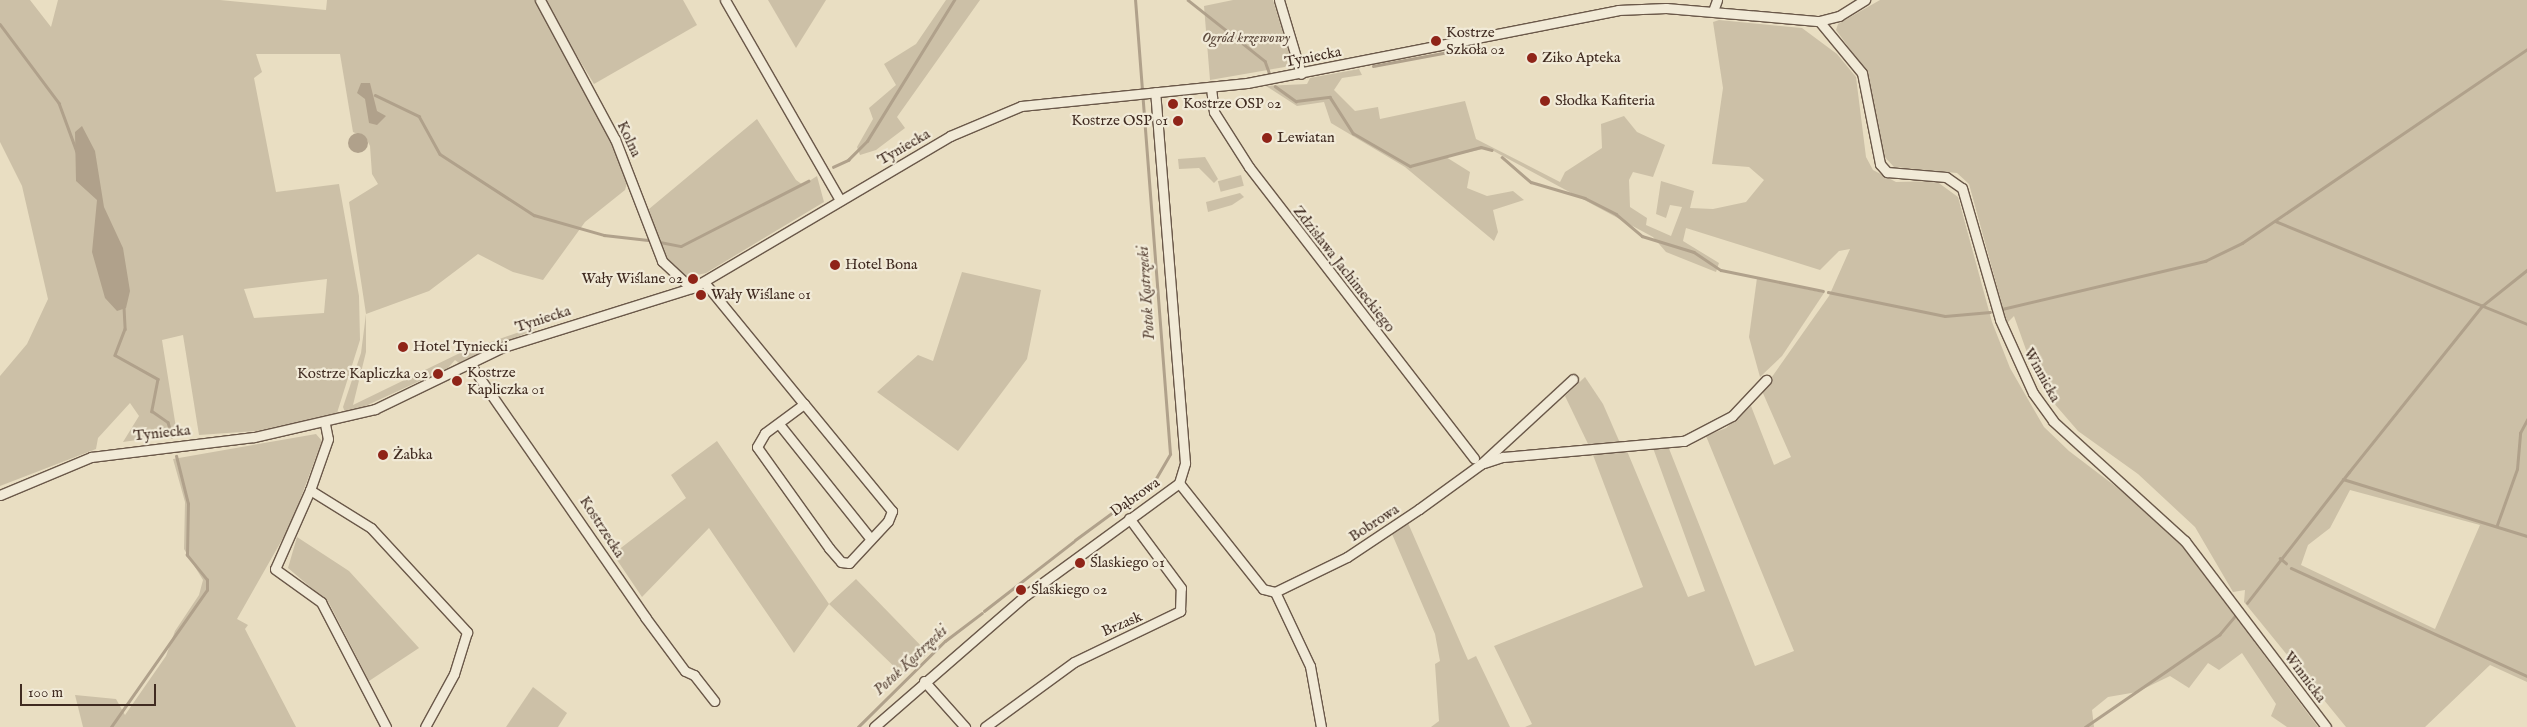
<!DOCTYPE html>
<meta charset="utf-8">
<style>
body{margin:0}
#map{position:relative;width:2527px;height:727px;overflow:hidden;background:#e9dec2;font-family:"IM FELL English",serif}
div>[style]{position:absolute}
[style*='--x']{left:calc(var(--x)*1px);top:calc(var(--y)*1px);width:calc(var(--w)*1px);rotate:calc(var(--a)*1deg)}
.green>*{inset:0;background:#ccc0a7;transform-origin:0 0}
.water>*{inset:0;background:#b0a18b}
.round{border-radius:50%}
.stream>*{height:2.5px;margin:-1.25px;padding:0 1.25px;transform-origin:1.25px;border-radius:1.25px;background:#b0a18b}
.roads{filter:drop-shadow(1px 0 #6a5849) drop-shadow(-1px 0 #6a5849) drop-shadow(0 1px #6a5849) drop-shadow(0 -1px #6a5849)}
.minor>*{height:9px;margin:-4.5px;padding:0 4.5px;transform-origin:4.5px;border-radius:4.5px;background:#f1ead7}
.dots>*{width:14px;height:14px;translate:-50% -50%;box-sizing:border-box;border:2px solid #f1ead7;border-radius:50%}
span{translate:-50% -50%;white-space:nowrap;text-align:center;line-height:1.15;-webkit-text-stroke:4.5px #f1ead7;paint-order:stroke}
.poi-label{font-size:15px;color:#402b21}
.left{translate:0 -50%;text-align:left}
.right{translate:-100% -50%;text-align:right}
.park-label{font-size:15px;color:#5c493c;font-style:italic}
.street-label{font-size:15px;color:#402b21}
.water-label{font-size:16px;color:#624e41;font-style:italic}
.scale{position:absolute;left:20px;top:684px;width:136px;height:22px;box-sizing:border-box;border:2px solid #402b21;border-top:0;padding-left:6px;font-size:15px;line-height:18px;white-space:nowrap;color:#402b21;-webkit-text-stroke:4px #f1ead7;paint-order:stroke}
</style>
<div id="map">
<div class="green">
<div style="clip-path:polygon(evenodd,0 0,30px 0,51px 27px,58px 0,220px 0,326px 10px,327px 0,535px 0,604px 125px,628px 179px,625px 190px,585px 222px,543px 280px,513px 272px,478px 254px,429px 291px,366px 314px,366px 352px,353px 405px,462px 352px,560px 318px,459px 363px,455px 360px,448px 368px,346px 415px,343px 407px,361px 353px,366px 314px,349px 202px,378px 184px,372px 174px,370px 146px,366px 138px,353px 132px,340px 54px,256px 54px,262px 72px,254px 78px,276px 192px,339px 184px,359px 296px,360px 340px,337px 413px,257px 431px,199px 435px,183px 335px,162px 340px,177px 434px,123px 442px,139px 416px,130px 403px,98px 438px,96px 449px,0 486px,0 376px,27px 344px,48px 299px,22px 186px,0 142px,0 0,327px 279px,324px 313px,254px 318px,244px 289px,327px 279px)"></div>
<div style="clip-path:polygon(543px 0,683px 0,697px 25px,594px 84px)"></div>
<div style="clip-path:polygon(768px 0,826px 0,796px 48px)"></div>
<div style="clip-path:polygon(946px 0,980px 0,897px 117px,905px 128px,876px 150px,860px 155px,857px 147px,873px 119px,869px 108px,896px 85px,884px 64px,916px 44px)"></div>
<div style="clip-path:polygon(1233px 0,1273px 0,1291px 59px,1285px 67px,1210px 80px,1204px 6px)"></div>
<div style="clip-path:polygon(evenodd,1880px 0,2527px 0,2527px 682px,2490px 665px,2425px 727px,2346px 727px,2244px 602px,2245px 590px,2233px 592px,2195px 527px,2138px 474px,2078px 431px,2052px 401px,2030px 361px,2014px 316px,2007px 323px,1969px 184px,1957px 173px,1894px 167px,1880px 152px,1868px 74px,1836px 30px,1838px 24px,1880px 0,2350px 490px,2480px 525px,2435px 629px,2301px 565px,2308px 545px,2330px 528px,2350px 490px)"></div>
<div style="clip-path:polygon(1719px 20px,1802px 28px,1837px 54px,1856px 77px,1866px 157px,1873px 170px,1896px 182px,1936px 181px,1958px 197px,1992px 322px,2010px 368px,2044px 427px,2069px 451px,2148px 511px,2179px 542px,2318px 727px,2287px 727px,2271px 716px,2276px 704px,2242px 653px,2219px 670px,2208px 663px,2189px 688px,2170px 676px,2137px 692px,2108px 697px,2092px 710px,2094px 727px,1525px 727px,1532px 724px,1494px 646px,1643px 587px,1593px 455px,1627px 451px,1688px 597px,1705px 591px,1653px 448px,1668px 446px,1755px 666px,1794px 651px,1706px 436px,1726px 428px,1751px 406px,1774px 465px,1791px 457px,1762px 391px,1829px 296px,1850px 249px,1839px 251px,1820px 270px,1686px 228px,1683px 241px,1719px 263px,1716px 272px,1666px 252px,1653px 237px,1488px 148px,1446px 157px,1470px 172px,1467px 188px,1487px 196px,1513px 191px,1524px 200px,1493px 210px,1498px 232px,1494px 241px,1405px 167px,1331px 123px,1324px 102px,1297px 106px,1266px 86px,1307px 84px,1310px 78px,1359px 69px,1362px 75px,1342px 78px,1334px 90px,1355px 111px,1378px 107px,1380px 119px,1465px 101px,1476px 139px,1560px 182px,1565px 172px,1602px 148px,1601px 124px,1624px 116px,1637px 132px,1665px 145px,1653px 177px,1633px 172px,1629px 180px,1630px 207px,1647px 218px,1646px 225px,1671px 236px,1682px 207px,1670px 205px,1666px 218px,1656px 214px,1661px 181px,1694px 191px,1690px 208px,1713px 209px,1746px 202px,1764px 180px,1749px 167px,1712px 164px,1723px 88px,1713px 22px)"></div>
<div style="clip-path:polygon(757px 119px,796px 180px,803px 185px,817px 176px,824px 202px,706px 273px,685px 278px,661px 253px,649px 209px)"></div>
<div style="clip-path:polygon(1205px 157px,1218px 179px,1214px 183px,1199px 168px,1179px 169px,1178px 159px)"></div>
<div style="left:1241px;top:175px;width:11px;height:24px;rotate:75deg"></div>
<div style="clip-path:polygon(1240px 193px,1244px 197px,1232px 205px,1208px 212px,1206px 202px)"></div>
<div style="clip-path:polygon(962px 272px,1041px 290px,1027px 359px,958px 451px,877px 392px,918px 355px,933px 361px)"></div>
<div style="clip-path:polygon(1757px 278px,1824px 293px,1782px 356px,1760px 377px,1749px 337px)"></div>
<div style="clip-path:polygon(1585px 377px,1603px 404px,1620px 443px,1589px 446px,1565px 396px)"></div>
<div style="clip-path:polygon(316px 434px,322px 441px,291px 524px,237px 619px,248px 625px,245px 629px,296px 727px,83px 727px,75px 695px,116px 699px,125px 715px,166px 656px,175px 631px,199px 595px,203px 580px,184px 549px,185px 502px,173px 459px)"></div>
<div style="clip-path:polygon(717px 441px,829px 604px,856px 579px,928px 653px,903px 675px,829px 604px,794px 653px,709px 528px,642px 597px,613px 554px,686px 498px,671px 475px)"></div>
<div style="clip-path:polygon(1408px 523px,1468px 660px,1476px 656px,1510px 727px,1431px 727px,1439px 721px,1435px 664px,1440px 661px,1435px 634px,1392px 534px)"></div>
<div style="clip-path:polygon(297px 537px,349px 571px,419px 648px,369px 681px,329px 603px,288px 568px)"></div>
<div style="clip-path:polygon(533px 687px,567px 713px,558px 727px,506px 727px)"></div>
</div>
<div class="water">
<div style="clip-path:polygon(361px 83px,370px 83px,377px 111px,386px 116px,377px 125px,369px 123px,365px 99px,357px 93px)"></div>
<div style="clip-path:polygon(82px 126px,95px 151px,104px 207px,123px 248px,130px 291px,126px 308px,117px 311px,105px 298px,92px 252px,97px 200px,76px 181px,75px 132px)"></div>
<div class="round" style="left:348px;top:133px;width:20px;height:20px"></div>
</div>
<div class="stream">
<div style="--x:1188;--y:0;--w:98;--a:38.4"></div>
<div style="--x:1265;--y:61;--w:12;--a:70"></div>
<div style="--x:0;--y:24;--w:99;--a:53.2"></div>
<div style="--x:59;--y:103;--w:52;--a:69.8"></div>
<div style="--x:1373;--y:66;--w:87;--a:-10.5"></div>
<div style="--x:1275;--y:86;--w:26;--a:36"></div>
<div style="--x:1296;--y:101;--w:34;--a:-7"></div>
<div style="--x:1330;--y:97;--w:43;--a:57.4"></div>
<div style="--x:1353;--y:133;--w:66;--a:30.1"></div>
<div style="--x:1410;--y:166;--w:73;--a:-15"></div>
<div style="--x:1481;--y:147;--w:11;--a:15"></div>
<div style="--x:375;--y:95;--w:49;--a:25.5"></div>
<div style="--x:419;--y:116;--w:43;--a:61.1"></div>
<div style="--x:440;--y:154;--w:112;--a:33"></div>
<div style="--x:534;--y:215;--w:73;--a:15.9"></div>
<div style="--x:604;--y:235;--w:44;--a:6.5"></div>
<div style="--x:1502;--y:157;--w:38;--a:41"></div>
<div style="--x:1531;--y:182;--w:56;--a:16.5"></div>
<div style="--x:1585;--y:198;--w:35;--a:27"></div>
<div style="--x:1616;--y:214;--w:34;--a:40"></div>
<div style="--x:1642;--y:236;--w:54;--a:17.1"></div>
<div style="--x:1694;--y:252;--w:32;--a:34"></div>
<div style="--x:1721;--y:270;--w:104;--a:11.6"></div>
<div style="--x:833;--y:167;--w:17;--a:-25"></div>
<div style="--x:848;--y:160;--w:27;--a:-45"></div>
<div style="--x:867;--y:141;--w:166;--a:-58.3"></div>
<div style="--x:2275;--y:221;--w:272;--a:22.2"></div>
<div style="--x:660;--y:242;--w:21;--a:11"></div>
<div style="--x:681;--y:246;--w:143;--a:-27.1"></div>
<div style="--x:1828;--y:292;--w:119;--a:11.6"></div>
<div style="--x:1945;--y:316;--w:45;--a:-5.1"></div>
<div style="--x:124;--y:307;--w:22;--a:87"></div>
<div style="--x:125;--y:329;--w:28;--a:111"></div>
<div style="--x:115;--y:355;--w:49;--a:29.2"></div>
<div style="--x:158;--y:379;--w:33;--a:101"></div>
<div style="--x:152;--y:411;--w:19;--a:35"></div>
<div style="--x:168;--y:422;--w:15;--a:74"></div>
<div style="--x:2002;--y:309;--w:209;--a:-13.3"></div>
<div style="--x:2205;--y:261;--w:41;--a:-25.9"></div>
<div style="--x:2242;--y:243;--w:345;--a:-34.2"></div>
<div style="--x:2349;--y:472;--w:213;--a:-51.3"></div>
<div style="--x:2482;--y:306;--w:58;--a:-38.7"></div>
<div style="--x:2343;--y:479;--w:193;--a:17.2"></div>
<div style="--x:2497;--y:525;--w:59;--a:-70.3"></div>
<div style="--x:2517;--y:469;--w:36;--a:-85"></div>
<div style="--x:2520;--y:433;--w:15;--a:-62"></div>
<div style="--x:1075;--y:540;--w:98;--a:-36.3"></div>
<div style="--x:1154;--y:482;--w:32;--a:-60"></div>
<div style="--x:1170;--y:454;--w:455;--a:-94.4"></div>
<div style="--x:2280;--y:558;--w:8;--a:40"></div>
<div style="--x:2291;--y:568;--w:260;--a:24.6"></div>
<div style="--x:2247;--y:603;--w:166;--a:-52.1"></div>
<div style="--x:984;--y:611;--w:113;--a:-37.8"></div>
<div style="--x:111;--y:727;--w:167;--a:-55"></div>
<div style="--x:207;--y:590;--w:10;--a:-90"></div>
<div style="--x:207;--y:580;--w:32;--a:-129"></div>
<div style="--x:187;--y:555;--w:51;--a:-88.9"></div>
<div style="--x:188;--y:504;--w:49;--a:-104"></div>
<div style="--x:858;--y:727;--w:122;--a:-44.7"></div>
<div style="--x:945;--y:641;--w:46;--a:-37.1"></div>
<div style="--x:2085;--y:727;--w:163;--a:-34.5"></div>
<div style="--x:2219;--y:635;--w:25;--a:-50"></div>
</div>
<div class="roads">
<div class="minor">
<div style="--x:540;--y:0;--w:158;--a:61.7"></div>
<div style="--x:615;--y:139;--w:131;--a:68.9"></div>
<div style="--x:662;--y:261;--w:40;--a:43"></div>
<div style="--x:725;--y:0;--w:231;--a:60.1"></div>
<div style="--x:1279;--y:0;--w:77;--a:73.4"></div>
<div style="--x:1713;--y:11;--w:12;--a:-70"></div>
<div style="--x:1819;--y:21;--w:67;--a:50.4"></div>
<div style="--x:1862;--y:73;--w:93;--a:78.8"></div>
<div style="--x:1880;--y:164;--w:11;--a:49"></div>
<div style="--x:1887;--y:172;--w:59;--a:4.8"></div>
<div style="--x:1946;--y:177;--w:19;--a:35"></div>
<div style="--x:1962;--y:188;--w:137;--a:73.9"></div>
<div style="--x:2000;--y:320;--w:80;--a:65.7"></div>
<div style="--x:2033;--y:393;--w:34;--a:54"></div>
<div style="--x:2053;--y:421;--w:178;--a:42.3"></div>
<div style="--x:2185;--y:541;--w:233;--a:52.8"></div>
<div style="--x:1211;--y:88;--w:24;--a:83"></div>
<div style="--x:1214;--y:112;--w:65;--a:57.5"></div>
<div style="--x:1249;--y:167;--w:368;--a:52.3"></div>
<div style="--x:704;--y:282;--w:158;--a:50.7"></div>
<div style="--x:804;--y:404;--w:49;--a:143.4"></div>
<div style="--x:765;--y:433;--w:16;--a:120"></div>
<div style="--x:757;--y:447;--w:124;--a:54.5"></div>
<div style="--x:829;--y:548;--w:18;--a:49"></div>
<div style="--x:841;--y:562;--w:8;--a:7"></div>
<div style="--x:849;--y:563;--w:57;--a:-47.1"></div>
<div style="--x:888;--y:521;--w:11;--a:-68"></div>
<div style="--x:892;--y:511;--w:139;--a:-129.4"></div>
<div style="--x:470;--y:364;--w:308;--a:55.3"></div>
<div style="--x:645;--y:617;--w:67;--a:53.5"></div>
<div style="--x:685;--y:671;--w:10;--a:24"></div>
<div style="--x:694;--y:675;--w:33;--a:52"></div>
<div style="--x:325;--y:424;--w:15;--a:79"></div>
<div style="--x:328;--y:439;--w:54;--a:109.4"></div>
<div style="--x:310;--y:490;--w:72;--a:31.9"></div>
<div style="--x:371;--y:528;--w:142;--a:47.3"></div>
<div style="--x:467;--y:632;--w:44;--a:107.2"></div>
<div style="--x:454;--y:674;--w:60;--a:118.7"></div>
<div style="--x:779;--y:424;--w:146;--a:51.4"></div>
<div style="--x:1484;--y:463;--w:20;--a:-18"></div>
<div style="--x:1503;--y:457;--w:182;--a:-5.1"></div>
<div style="--x:1684;--y:441;--w:54;--a:-27.5"></div>
<div style="--x:1732;--y:416;--w:50;--a:-46.6"></div>
<div style="--x:1179;--y:483;--w:135;--a:51.6"></div>
<div style="--x:1263;--y:589;--w:12;--a:14"></div>
<div style="--x:1275;--y:592;--w:82;--a:64.7"></div>
<div style="--x:1310;--y:666;--w:62;--a:79.8"></div>
<div style="--x:310;--y:490;--w:86;--a:113.9"></div>
<div style="--x:275;--y:569;--w:57;--a:35.7"></div>
<div style="--x:321;--y:602;--w:141;--a:62.5"></div>
<div style="--x:0;--y:495;--w:99;--a:-22.7"></div>
<div style="--x:91;--y:457;--w:164;--a:-7"></div>
<div style="--x:254;--y:437;--w:124;--a:-13"></div>
<div style="--x:375;--y:409;--w:142;--a:-25.8"></div>
<div style="--x:503;--y:347;--w:200;--a:-17.4"></div>
<div style="--x:694;--y:287;--w:297;--a:-30.5"></div>
<div style="--x:950;--y:136;--w:77;--a:-22.9"></div>
<div style="--x:1021;--y:106;--w:227;--a:-5.8"></div>
<div style="--x:1247;--y:83;--w:378;--a:-11.1"></div>
<div style="--x:1618;--y:10;--w:48;--a:-2.4"></div>
<div style="--x:1666;--y:8;--w:154;--a:4.9"></div>
<div style="--x:1819;--y:21;--w:21;--a:-14"></div>
<div style="--x:1839;--y:16;--w:31;--a:-32"></div>
<div style="--x:1275;--y:592;--w:80;--a:-25.9"></div>
<div style="--x:1347;--y:557;--w:87;--a:-33.7"></div>
<div style="--x:1419;--y:509;--w:77;--a:-36"></div>
<div style="--x:1481;--y:464;--w:125;--a:-42.7"></div>
<div style="--x:924;--y:681;--w:62;--a:48.3"></div>
<div style="--x:874;--y:727;--w:201;--a:-41"></div>
<div style="--x:1026;--y:595;--w:190;--a:-36.2"></div>
<div style="--x:1179;--y:483;--w:21;--a:-73"></div>
<div style="--x:1185;--y:463;--w:372;--a:-94.6"></div>
<div style="--x:985;--y:727;--w:110;--a:-36.1"></div>
<div style="--x:1074;--y:662;--w:118;--a:-25.7"></div>
<div style="--x:1180;--y:611;--w:23;--a:-88"></div>
<div style="--x:1181;--y:588;--w:87;--a:-126.6"></div>
</div>
</div>
<div class="dots">
<div style="left:1436px;top:41px;background:#8f2418"></div>
<div style="left:1532px;top:58px;background:#8f2418"></div>
<div style="left:1545px;top:101px;background:#8f2418"></div>
<div style="left:1173px;top:104px;background:#8f2418"></div>
<div style="left:1178px;top:121px;background:#8f2418"></div>
<div style="left:1267px;top:138px;background:#8f2418"></div>
<div style="left:835px;top:265px;background:#8f2418"></div>
<div style="left:693px;top:279px;background:#8f2418"></div>
<div style="left:701px;top:295px;background:#8f2418"></div>
<div style="left:403px;top:347px;background:#8f2418"></div>
<div style="left:438px;top:374px;background:#8f2418"></div>
<div style="left:457px;top:381px;background:#8f2418"></div>
<div style="left:383px;top:455px;background:#8f2418"></div>
<div style="left:1080px;top:563px;background:#8f2418"></div>
<div style="left:1021px;top:590px;background:#8f2418"></div>
</div>
<div class="poi-label">
<span class="left" style="left:1446px;top:41px">Kostrze<br>Szkoła 02</span>
<span class="left" style="left:1542px;top:58px">Ziko Apteka</span>
<span class="left" style="left:1555px;top:101px">Słodka Kafiteria</span>
<span class="left" style="left:1183px;top:104px">Kostrze OSP 02</span>
<span class="right" style="left:1168px;top:121px">Kostrze OSP 01</span>
<span class="left" style="left:1277px;top:138px">Lewiatan</span>
<span class="left" style="left:845px;top:265px">Hotel Bona</span>
<span class="right" style="left:683px;top:279px">Wały Wiślane 02</span>
<span class="left" style="left:711px;top:295px">Wały Wiślane 01</span>
<span class="left" style="left:413px;top:347px">Hotel Tyniecki</span>
<span class="left" style="left:467px;top:381px">Kostrze<br>Kapliczka 01</span>
<span class="right" style="left:428px;top:374px">Kostrze Kapliczka 02</span>
<span class="left" style="left:393px;top:455px">Żabka</span>
<span class="left" style="left:1090px;top:563px">Ślaskiego 01</span>
<span class="left" style="left:1031px;top:590px">Ślaskiego 02</span>
</div>
<div class="park-label">
<span style="left:1246px;top:38px">Ogród krzewowy</span>
</div>
<div class="street-label">
<span style="left:1313px;top:57px;rotate:-11deg">Tyniecka</span>
<span style="left:629px;top:139px;rotate:65deg">Kolna</span>
<span style="left:904px;top:147px;rotate:-30deg">Tyniecka</span>
<span style="left:1344px;top:269px;rotate:52deg">Zdzisława Jachimeckiego</span>
<span style="left:543px;top:319px;rotate:-18deg">Tyniecka</span>
<span style="left:2042px;top:375px;rotate:61deg">Winnicka</span>
<span style="left:162px;top:433px;rotate:-6deg">Tyniecka</span>
<span style="left:1135px;top:497px;rotate:-35deg">Dąbrowa</span>
<span style="left:1374px;top:523px;rotate:-33deg">Bobrowa</span>
<span style="left:602px;top:527px;rotate:57deg">Kostrzecka</span>
<span style="left:1122px;top:624px;rotate:-23deg">Brzask</span>
<span style="left:2305px;top:677px;rotate:53deg">Winnicka</span>
</div>
<div class="water-label">
<span style="left:1147px;top:293px;rotate:-94deg">Potok Kostrzecki</span>
<span style="left:911px;top:661px;rotate:-43deg">Potok Kostrzecki</span>
</div>
<div class="scale">100 m</div>
</div>
